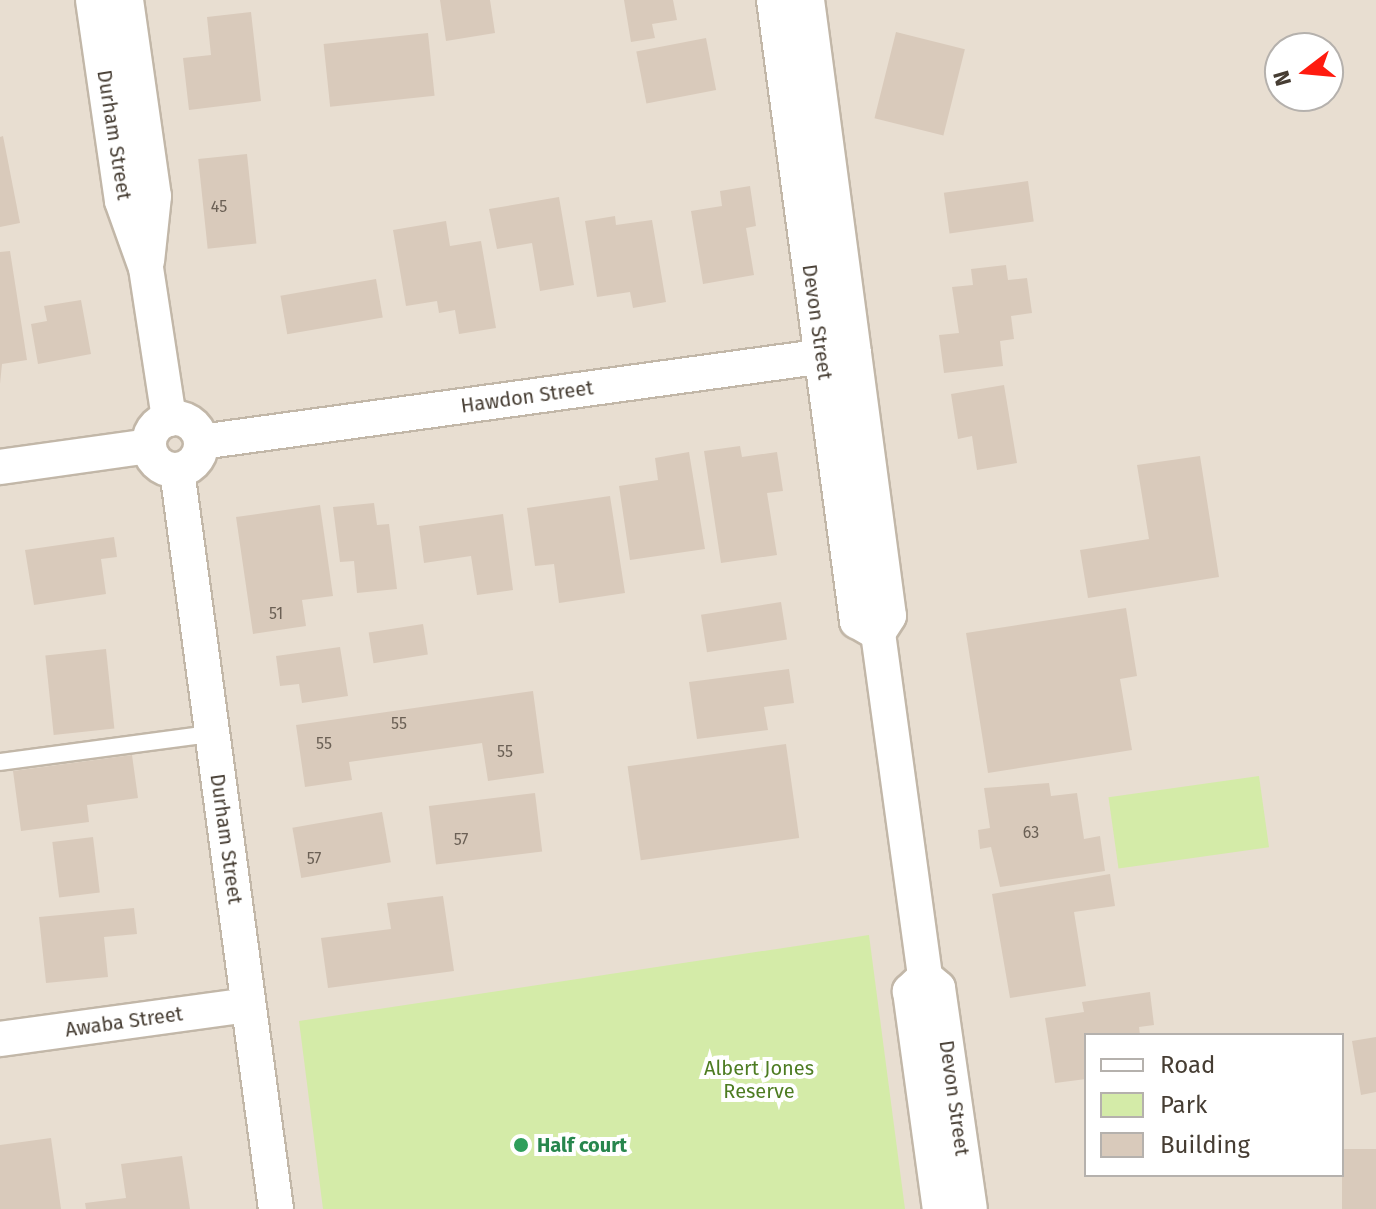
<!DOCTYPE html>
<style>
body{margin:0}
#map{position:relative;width:1376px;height:1209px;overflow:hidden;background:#f3ede3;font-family:"Fira Sans",sans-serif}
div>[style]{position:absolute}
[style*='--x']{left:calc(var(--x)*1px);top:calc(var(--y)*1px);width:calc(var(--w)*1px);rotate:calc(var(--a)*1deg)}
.residential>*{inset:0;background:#e8ded1}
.green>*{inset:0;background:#d4eba8;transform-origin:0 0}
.building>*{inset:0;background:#d9cabb;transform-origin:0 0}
.roads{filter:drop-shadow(2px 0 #c2b7a8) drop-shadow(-2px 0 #c2b7a8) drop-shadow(0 2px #c2b7a8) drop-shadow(0 -2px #c2b7a8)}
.lane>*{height:16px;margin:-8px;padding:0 8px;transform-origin:8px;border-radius:8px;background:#fff}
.street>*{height:34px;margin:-17px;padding:0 17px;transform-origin:17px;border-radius:17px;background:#fff}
.street>.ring{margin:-17px;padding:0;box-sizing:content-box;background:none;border:34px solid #fff;border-radius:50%}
.dots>*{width:22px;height:22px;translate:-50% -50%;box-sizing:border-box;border:4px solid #fff;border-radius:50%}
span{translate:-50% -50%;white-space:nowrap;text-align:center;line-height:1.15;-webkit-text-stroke:8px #fff;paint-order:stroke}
.number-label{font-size:16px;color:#6b6055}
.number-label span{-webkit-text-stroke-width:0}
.street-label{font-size:20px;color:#463d33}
.park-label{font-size:20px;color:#4d7c22}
.leisure-label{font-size:20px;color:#27864d;font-weight:700}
.left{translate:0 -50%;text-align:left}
.legend{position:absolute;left:1084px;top:1033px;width:260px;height:144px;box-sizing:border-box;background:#fff;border:2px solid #b5b1ad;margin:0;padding:10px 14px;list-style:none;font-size:24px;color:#463d33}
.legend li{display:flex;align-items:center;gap:16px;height:40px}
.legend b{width:40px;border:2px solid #b5b1ad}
.north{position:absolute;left:1264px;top:32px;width:80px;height:80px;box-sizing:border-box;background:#fff;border:2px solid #b5b1ad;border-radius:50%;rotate:254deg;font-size:22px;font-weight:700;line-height:32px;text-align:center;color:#463d33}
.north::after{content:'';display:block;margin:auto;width:28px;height:36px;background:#ff1b0f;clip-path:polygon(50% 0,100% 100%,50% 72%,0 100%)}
</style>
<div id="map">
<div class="residential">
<div style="clip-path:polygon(evenodd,0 0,1376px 0,1376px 1209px,0 1209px,0 0,1280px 48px,1328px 48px,1328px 96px,1280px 96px,1280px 48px,0 0,1086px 1035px,1342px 1035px,1342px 1175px,1086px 1175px,1086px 1035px)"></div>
</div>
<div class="green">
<div style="left:1259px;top:776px;width:72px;height:152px;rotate:82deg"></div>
<div style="clip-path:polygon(869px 935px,905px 1209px,323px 1209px,299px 1021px)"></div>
</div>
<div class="building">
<div style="clip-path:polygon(440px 0,490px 0,495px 33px,446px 41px)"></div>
<div style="clip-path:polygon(624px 0,673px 0,677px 20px,652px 24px,655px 38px,631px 42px)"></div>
<div style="clip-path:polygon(251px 12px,261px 101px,189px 110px,183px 58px,211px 55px,207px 17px)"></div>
<div style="left:896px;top:32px;width:71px;height:89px;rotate:14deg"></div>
<div style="left:428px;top:33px;width:63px;height:105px;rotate:84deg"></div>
<div style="left:706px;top:38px;width:53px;height:71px;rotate:79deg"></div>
<div style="clip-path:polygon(3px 136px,20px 223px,0 227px,0 137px)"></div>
<div style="left:247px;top:154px;width:90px;height:49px;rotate:84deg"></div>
<div style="left:1028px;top:181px;width:41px;height:85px;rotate:82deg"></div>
<div style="clip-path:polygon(750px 186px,756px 226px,746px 228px,754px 275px,703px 284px,691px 211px,722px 206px,720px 191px)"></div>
<div style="clip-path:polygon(559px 197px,574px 285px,540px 291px,532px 243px,497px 249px,489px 209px)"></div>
<div style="clip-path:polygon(615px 216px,616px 225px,652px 220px,666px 302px,633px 308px,630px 292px,597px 297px,585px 221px)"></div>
<div style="clip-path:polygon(446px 221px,450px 246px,481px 241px,496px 328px,459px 334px,455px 310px,439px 313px,437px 301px,406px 306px,393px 230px)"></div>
<div style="clip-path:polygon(10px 251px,27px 360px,2px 364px,0 384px,0 252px)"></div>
<div style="clip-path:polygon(1006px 265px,1008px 280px,1027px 278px,1032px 313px,1011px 316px,1014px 339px,1000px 341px,1003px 366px,944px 373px,939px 335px,959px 333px,952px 287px,973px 285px,971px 269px)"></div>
<div style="left:376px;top:279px;width:39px;height:97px;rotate:80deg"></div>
<div style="clip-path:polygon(81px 300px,91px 354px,38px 364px,31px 324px,47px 321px,44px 306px)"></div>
<div style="clip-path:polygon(1004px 385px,1017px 463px,977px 470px,972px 436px,958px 439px,951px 394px)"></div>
<div style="clip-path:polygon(740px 446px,742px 457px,777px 452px,783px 491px,767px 493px,777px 555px,721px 563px,704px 451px)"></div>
<div style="clip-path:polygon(689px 452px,705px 549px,630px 560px,619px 486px,658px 480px,655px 458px)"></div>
<div style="clip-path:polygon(1200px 456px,1219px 577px,1088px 598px,1080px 550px,1149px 539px,1137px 465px)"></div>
<div style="clip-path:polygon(610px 496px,625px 593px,559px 603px,554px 564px,535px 566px,527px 508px)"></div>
<div style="clip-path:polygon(374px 503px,377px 525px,389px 524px,397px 589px,357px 593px,354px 561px,340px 562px,333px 507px)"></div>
<div style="clip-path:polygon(320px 505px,333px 596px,302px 600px,306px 626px,253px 634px,236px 517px)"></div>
<div style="clip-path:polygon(503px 514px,513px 590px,477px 595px,471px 556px,424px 563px,419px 526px)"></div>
<div style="clip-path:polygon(114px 537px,117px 557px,101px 559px,106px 594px,34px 605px,25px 550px)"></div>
<div style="left:781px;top:602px;width:38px;height:81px;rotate:81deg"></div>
<div style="clip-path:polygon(1126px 608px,1137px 676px,1120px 679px,1132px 750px,988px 773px,966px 633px)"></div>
<div style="left:423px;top:624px;width:31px;height:55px;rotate:81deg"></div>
<div style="clip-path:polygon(340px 647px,348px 696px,302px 703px,299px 684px,280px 686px,276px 656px)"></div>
<div style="left:106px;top:649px;width:80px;height:61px;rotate:84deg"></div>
<div style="clip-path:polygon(789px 669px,794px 703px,764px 707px,768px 730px,697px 739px,689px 682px)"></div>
<div style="clip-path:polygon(533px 691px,544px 773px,488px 781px,482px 743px,349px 762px,352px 780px,305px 787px,296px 725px)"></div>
<div style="left:786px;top:744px;width:95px;height:160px;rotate:82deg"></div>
<div style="clip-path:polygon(132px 755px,138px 798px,87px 805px,89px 822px,21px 831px,13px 771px)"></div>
<div style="clip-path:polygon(1049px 783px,1051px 796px,1077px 793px,1084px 839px,1100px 836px,1105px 871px,1000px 887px,991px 847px,980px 849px,978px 830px,990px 828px,984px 788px)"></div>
<div style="left:535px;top:793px;width:59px;height:107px;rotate:83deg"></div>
<div style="left:382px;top:812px;width:51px;height:91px;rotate:80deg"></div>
<div style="left:93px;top:837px;width:56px;height:41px;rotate:83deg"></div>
<div style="clip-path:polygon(1110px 874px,1115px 906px,1074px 912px,1086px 986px,1010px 998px,992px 894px)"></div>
<div style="clip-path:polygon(443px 896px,454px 971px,328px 988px,321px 938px,391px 929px,387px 903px)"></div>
<div style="clip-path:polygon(134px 908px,137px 934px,104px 937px,108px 977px,46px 983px,39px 917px)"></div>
<div style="clip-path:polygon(1150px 992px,1154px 1025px,1139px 1027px,1140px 1035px,1086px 1035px,1086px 1079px,1055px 1083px,1045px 1018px,1084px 1012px,1082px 1002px)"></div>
<div style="clip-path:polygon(1376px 1037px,1376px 1092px,1361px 1095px,1352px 1041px)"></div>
<div style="clip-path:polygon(51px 1138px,61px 1209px,0 1209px,0 1145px)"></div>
<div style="left:1376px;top:1149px;width:60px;height:34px;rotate:90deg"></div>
<div style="clip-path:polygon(182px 1156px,190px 1209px,86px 1209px,85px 1203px,126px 1198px,121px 1164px)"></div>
</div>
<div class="roads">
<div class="lane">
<div style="--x:0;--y:762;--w:213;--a:-7.6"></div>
</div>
<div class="street">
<div style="--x:93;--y:0;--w:203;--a:81.8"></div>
<div style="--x:122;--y:201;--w:71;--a:70.3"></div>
<div style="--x:146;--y:268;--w:153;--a:81.3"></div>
<div style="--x:126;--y:0;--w:198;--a:81.9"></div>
<div style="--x:154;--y:196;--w:65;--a:96.1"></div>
<div style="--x:774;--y:0;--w:627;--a:82.39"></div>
<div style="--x:857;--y:621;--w:24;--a:30"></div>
<div style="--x:807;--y:0;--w:621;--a:82.42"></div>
<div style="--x:889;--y:616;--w:20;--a:123"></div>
<div style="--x:878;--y:633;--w:347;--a:82.2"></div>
<div class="ring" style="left:149px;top:418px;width:18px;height:18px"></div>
<div style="--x:201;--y:442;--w:659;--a:-7.85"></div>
<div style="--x:0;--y:467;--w:150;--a:-8"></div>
<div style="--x:177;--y:470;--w:746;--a:82.37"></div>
<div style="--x:925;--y:977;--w:17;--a:40"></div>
<div style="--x:938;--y:988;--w:223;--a:81.8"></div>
<div style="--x:925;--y:977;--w:21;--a:137"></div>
<div style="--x:910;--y:991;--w:220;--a:82.2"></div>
<div style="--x:0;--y:1039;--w:250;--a:-7.8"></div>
</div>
</div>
<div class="dots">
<div style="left:521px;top:1145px;background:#2e9e5b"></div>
</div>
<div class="number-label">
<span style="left:219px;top:207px">45</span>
<span style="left:276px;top:614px">51</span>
<span style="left:399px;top:724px">55</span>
<span style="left:324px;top:744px">55</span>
<span style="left:505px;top:752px">55</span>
<span style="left:1031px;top:833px">63</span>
<span style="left:461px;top:840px">57</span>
<span style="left:314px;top:859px">57</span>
</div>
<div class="street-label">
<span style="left:114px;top:135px;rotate:81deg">Durham Street</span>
<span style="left:817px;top:322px;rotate:82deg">Devon Street</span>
<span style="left:527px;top:397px;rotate:-8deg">Hawdon Street</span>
<span style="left:226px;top:839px;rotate:82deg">Durham Street</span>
<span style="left:124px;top:1022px;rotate:-8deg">Awaba Street</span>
<span style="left:954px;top:1098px;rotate:82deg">Devon Street</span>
</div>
<div class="park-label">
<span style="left:759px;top:1080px">Albert Jones<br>Reserve</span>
</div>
<div class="leisure-label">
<span class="left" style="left:537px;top:1145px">Half court</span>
</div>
<ul class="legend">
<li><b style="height:10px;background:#fff"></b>Road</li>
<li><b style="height:22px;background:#d4eba8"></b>Park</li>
<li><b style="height:22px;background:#d9cabb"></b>Building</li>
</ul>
<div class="north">N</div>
</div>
